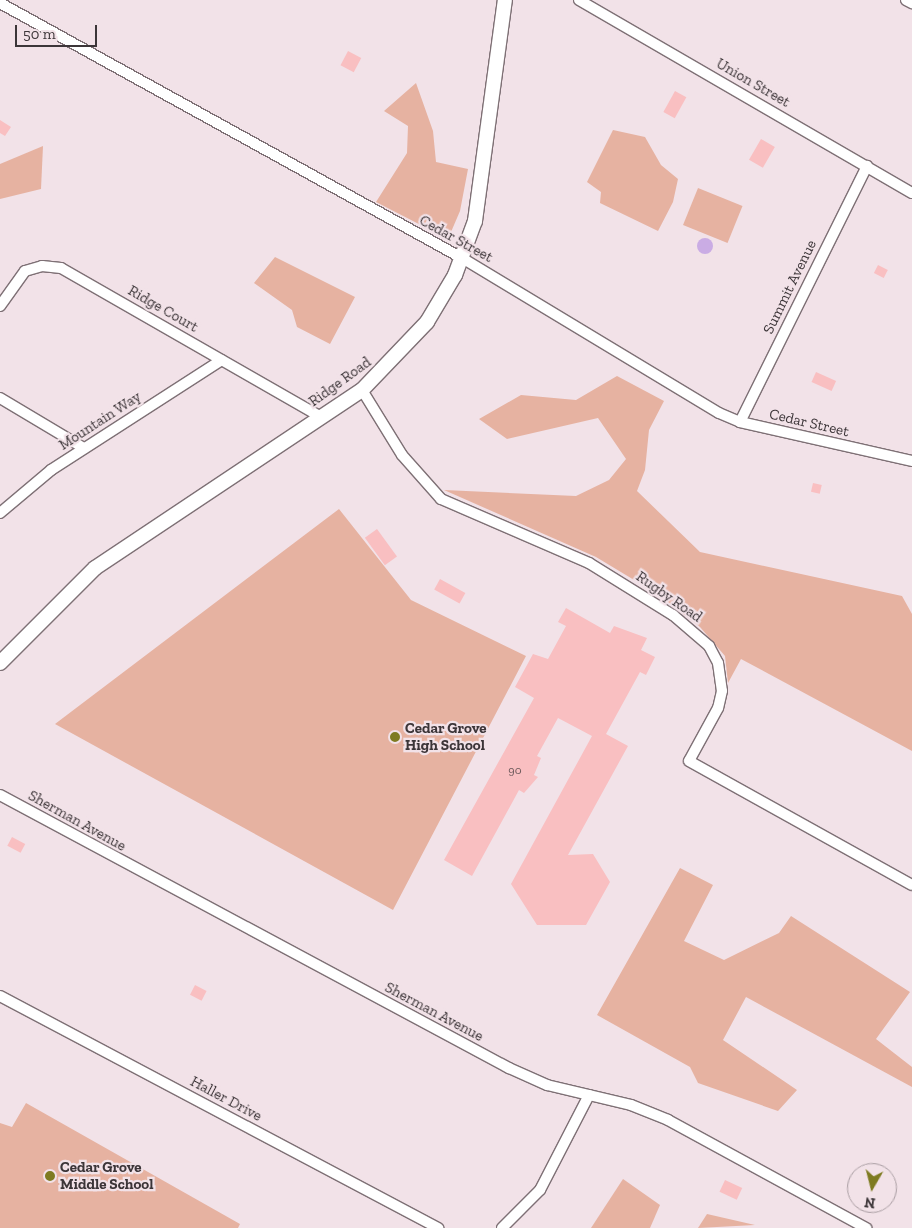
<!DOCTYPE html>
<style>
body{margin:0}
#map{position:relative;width:912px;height:1228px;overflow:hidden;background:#f2e2e8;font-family:"Zilla Slab",serif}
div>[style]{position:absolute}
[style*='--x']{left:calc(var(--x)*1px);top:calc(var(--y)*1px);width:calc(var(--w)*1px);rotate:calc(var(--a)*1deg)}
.green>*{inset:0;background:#e6b2a1;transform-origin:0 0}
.water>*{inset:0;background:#caace4}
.round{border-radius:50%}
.building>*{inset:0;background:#f9bfc1;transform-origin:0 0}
.roads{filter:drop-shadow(1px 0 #7e7075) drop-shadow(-1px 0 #7e7075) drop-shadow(0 1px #7e7075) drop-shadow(0 -1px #7e7075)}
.street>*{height:10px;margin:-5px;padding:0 5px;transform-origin:5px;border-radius:5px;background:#fff}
.secondary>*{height:14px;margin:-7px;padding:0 7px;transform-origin:7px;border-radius:7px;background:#fff}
.dots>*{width:14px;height:14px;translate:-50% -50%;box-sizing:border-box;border:2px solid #f2e2e8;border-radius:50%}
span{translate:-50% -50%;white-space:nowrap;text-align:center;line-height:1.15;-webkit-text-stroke:4.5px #f2e2e8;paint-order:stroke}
.number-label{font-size:12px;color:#6b585a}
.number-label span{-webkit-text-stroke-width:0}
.street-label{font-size:15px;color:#3c3538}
.poi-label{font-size:15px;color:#3c3538;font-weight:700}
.left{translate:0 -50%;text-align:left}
.north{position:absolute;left:847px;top:1163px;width:50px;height:50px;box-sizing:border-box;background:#f2e2e8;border:1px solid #a99da2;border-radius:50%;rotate:188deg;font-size:14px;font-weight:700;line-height:20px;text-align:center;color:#3c3538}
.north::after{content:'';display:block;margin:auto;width:18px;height:22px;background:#7e7b21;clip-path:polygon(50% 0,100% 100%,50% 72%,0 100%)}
.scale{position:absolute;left:15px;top:25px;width:82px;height:22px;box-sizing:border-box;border:2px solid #3c3538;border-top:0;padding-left:6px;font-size:15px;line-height:18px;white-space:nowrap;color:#3c3538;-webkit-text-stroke:4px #f2e2e8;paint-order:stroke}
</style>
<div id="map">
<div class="green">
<div style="clip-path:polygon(416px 83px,433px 131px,436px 162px,468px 169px,460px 211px,448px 239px,376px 202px,407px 153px,408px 126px,384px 111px)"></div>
<div style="clip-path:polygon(613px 130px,645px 137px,661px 165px,678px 179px,673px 202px,658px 231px,600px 203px,601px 192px,587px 182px)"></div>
<div style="clip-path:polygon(43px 146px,41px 189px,0 199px,0 164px)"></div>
<div style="left:698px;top:188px;width:48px;height:40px;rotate:22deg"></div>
<div style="clip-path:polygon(275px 257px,355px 297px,330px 344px,297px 327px,292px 310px,254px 283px)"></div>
<div style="clip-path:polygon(617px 376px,664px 401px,649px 430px,645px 470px,637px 491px,700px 552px,902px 596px,912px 614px,912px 751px,741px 659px,728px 683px,725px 656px,700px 627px,659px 595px,596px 557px,444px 490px,576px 496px,609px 480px,626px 459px,598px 418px,507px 439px,479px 419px,521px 395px,576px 400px)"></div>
<div style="clip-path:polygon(339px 509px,411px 600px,526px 656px,393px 910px,55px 724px)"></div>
<div style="clip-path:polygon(680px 868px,713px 885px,684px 941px,724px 960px,779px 933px,791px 916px,910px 992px,876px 1039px,912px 1067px,912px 1087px,746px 997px,723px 1040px,797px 1090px,778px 1111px,698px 1083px,690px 1067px,597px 1015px)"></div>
<div style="clip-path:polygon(26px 1103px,240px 1224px,238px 1228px,0 1228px,0 1123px,12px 1127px)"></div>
<div style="clip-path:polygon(623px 1179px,660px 1205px,650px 1228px,591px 1228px)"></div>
<div style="clip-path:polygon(707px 1214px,755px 1225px,698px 1228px)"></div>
</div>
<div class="water">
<div class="round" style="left:697px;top:238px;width:16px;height:16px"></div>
</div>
<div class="building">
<div style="left:348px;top:51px;width:15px;height:16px;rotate:28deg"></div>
<div style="left:675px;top:91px;width:13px;height:24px;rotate:29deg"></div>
<div style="clip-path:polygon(0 120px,11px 127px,5px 136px,0 133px)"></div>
<div style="left:761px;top:139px;width:16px;height:24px;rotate:30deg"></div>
<div style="left:878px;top:265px;width:11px;height:9px;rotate:27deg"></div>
<div style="left:816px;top:372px;width:22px;height:11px;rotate:24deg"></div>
<div style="left:813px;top:483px;width:9px;height:9px;rotate:13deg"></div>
<div style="left:377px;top:529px;width:34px;height:15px;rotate:54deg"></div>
<div style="left:440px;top:579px;width:29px;height:12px;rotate:29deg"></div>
<div style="clip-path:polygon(566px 608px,610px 633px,614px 626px,647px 638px,641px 650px,655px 657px,646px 675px,640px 672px,606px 734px,628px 746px,568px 855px,593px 854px,610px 882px,586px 925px,537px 925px,511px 884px,592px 736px,558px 718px,537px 756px,541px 758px,534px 775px,538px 777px,524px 793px,519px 790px,472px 876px,444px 860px,534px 698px,515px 687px,533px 654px,548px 659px,566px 626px,558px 622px)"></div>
<div style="left:12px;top:837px;width:15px;height:10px;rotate:28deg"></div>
<div style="left:195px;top:985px;width:13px;height:11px;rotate:27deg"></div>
<div style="left:725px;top:1180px;width:19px;height:13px;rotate:25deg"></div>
</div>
<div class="roads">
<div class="street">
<div style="--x:579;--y:0;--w:385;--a:30.1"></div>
<div style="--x:906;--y:0;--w:7;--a:27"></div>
<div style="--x:0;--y:3;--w:528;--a:28.9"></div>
<div style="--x:462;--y:258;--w:300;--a:31.1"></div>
<div style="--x:719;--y:413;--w:23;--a:23"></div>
<div style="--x:740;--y:422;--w:176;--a:12.8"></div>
<div style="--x:0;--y:306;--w:43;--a:-54.5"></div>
<div style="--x:25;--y:271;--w:18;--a:-16"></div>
<div style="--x:42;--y:266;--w:19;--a:6"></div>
<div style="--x:61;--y:268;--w:300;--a:29.8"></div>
<div style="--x:362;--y:390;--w:76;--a:58.4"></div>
<div style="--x:402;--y:455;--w:59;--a:48.4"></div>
<div style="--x:441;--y:499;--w:161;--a:23.4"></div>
<div style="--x:589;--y:563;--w:99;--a:31.8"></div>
<div style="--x:673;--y:615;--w:48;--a:40.7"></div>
<div style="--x:709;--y:646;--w:19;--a:62"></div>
<div style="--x:718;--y:663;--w:28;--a:82"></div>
<div style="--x:722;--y:691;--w:17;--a:103"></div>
<div style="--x:718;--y:708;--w:60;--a:118.7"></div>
<div style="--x:689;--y:761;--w:255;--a:29.1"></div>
<div style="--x:0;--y:398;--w:98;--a:30.8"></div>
<div style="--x:740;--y:422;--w:286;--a:-63.6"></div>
<div style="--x:0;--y:513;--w:67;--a:-40.1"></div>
<div style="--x:51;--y:470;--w:203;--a:-32.8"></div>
<div style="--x:0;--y:795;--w:578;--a:28.21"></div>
<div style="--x:509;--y:1068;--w:42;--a:24.1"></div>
<div style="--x:547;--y:1085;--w:86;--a:13.4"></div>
<div style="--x:631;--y:1105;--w:40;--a:22"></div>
<div style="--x:668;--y:1120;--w:226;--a:28.6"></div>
<div style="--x:0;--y:996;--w:496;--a:27.9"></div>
<div style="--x:502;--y:1228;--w:54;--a:-45"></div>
<div style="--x:540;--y:1190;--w:107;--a:-62.7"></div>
</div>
<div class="secondary">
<div style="--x:0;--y:663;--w:134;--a:-45"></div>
<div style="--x:95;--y:568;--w:321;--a:-33.7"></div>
<div style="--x:362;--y:390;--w:94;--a:-46.3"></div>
<div style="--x:427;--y:322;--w:55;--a:-59.2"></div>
<div style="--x:455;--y:275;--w:58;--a:-69.7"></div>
<div style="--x:475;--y:221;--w:223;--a:-82.3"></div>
</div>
</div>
<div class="dots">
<div style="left:395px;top:737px;background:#7e7b21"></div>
<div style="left:50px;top:1176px;background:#7e7b21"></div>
</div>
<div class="number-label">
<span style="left:515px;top:771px">90</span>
</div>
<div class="street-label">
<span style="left:753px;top:83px;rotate:30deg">Union Street</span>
<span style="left:456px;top:239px;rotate:29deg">Cedar Street</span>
<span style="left:790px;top:287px;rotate:-64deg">Summit Avenue</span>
<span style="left:163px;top:309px;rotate:30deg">Ridge Court</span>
<span style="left:340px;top:382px;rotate:-36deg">Ridge Road</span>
<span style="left:100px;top:421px;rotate:-33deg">Mountain Way</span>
<span style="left:809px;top:423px;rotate:13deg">Cedar Street</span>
<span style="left:669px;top:597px;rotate:35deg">Rugby Road</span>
<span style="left:77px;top:821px;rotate:29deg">Sherman Avenue</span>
<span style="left:434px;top:1012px;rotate:28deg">Sherman Avenue</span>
<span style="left:226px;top:1099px;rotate:28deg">Haller Drive</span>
</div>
<div class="poi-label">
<span class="left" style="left:405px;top:737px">Cedar Grove<br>High School</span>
<span class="left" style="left:60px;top:1176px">Cedar Grove<br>Middle School</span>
</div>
<div class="north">N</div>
<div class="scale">50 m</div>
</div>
